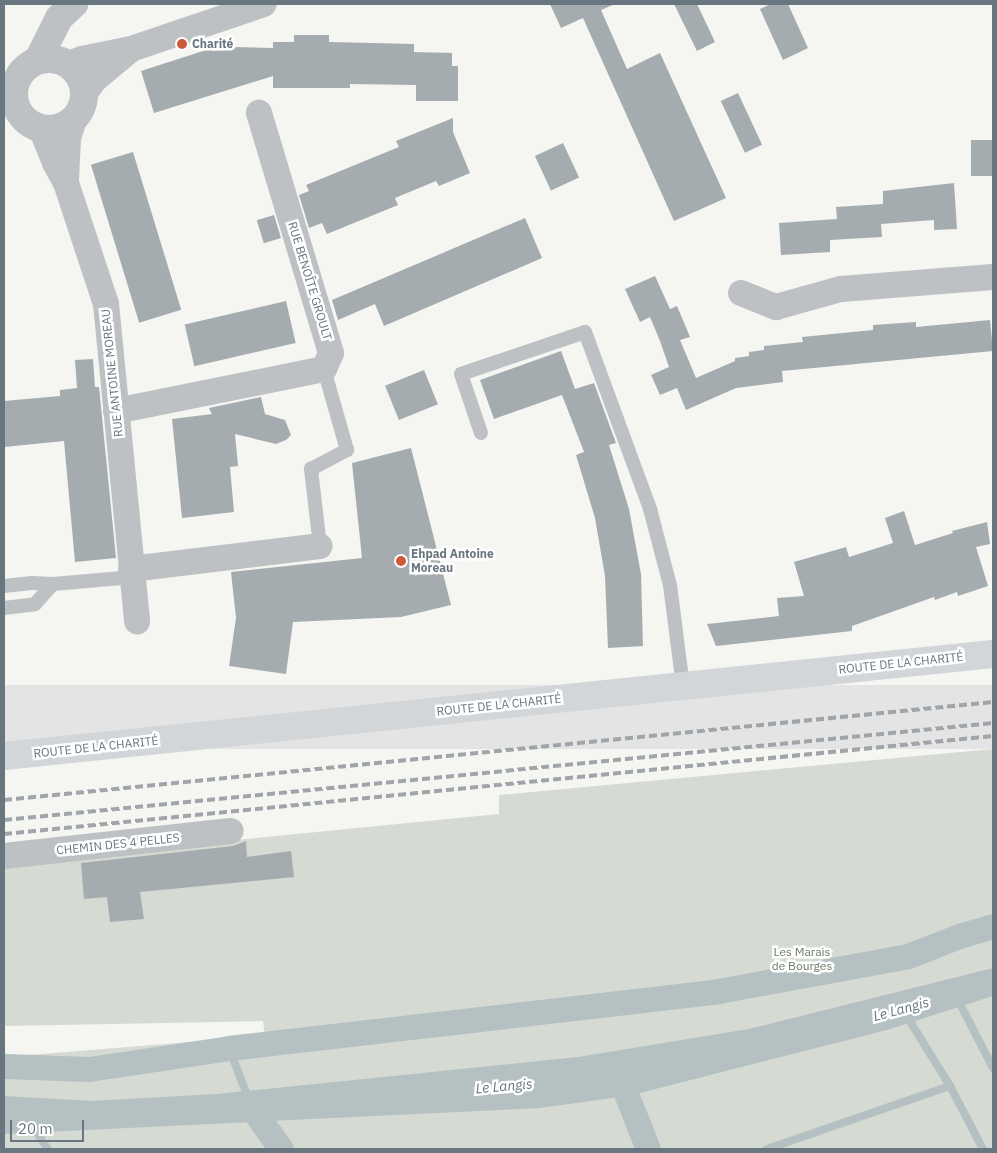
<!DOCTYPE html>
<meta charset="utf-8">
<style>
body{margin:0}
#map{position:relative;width:997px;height:1153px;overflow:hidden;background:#f5f5f2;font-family:"IBM Plex Sans",sans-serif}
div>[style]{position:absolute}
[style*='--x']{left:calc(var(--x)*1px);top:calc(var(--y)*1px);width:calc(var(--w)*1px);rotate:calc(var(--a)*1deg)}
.built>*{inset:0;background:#e3e4e3;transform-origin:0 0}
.green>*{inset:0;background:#d5dad2}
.water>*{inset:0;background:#b5c0c3}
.stream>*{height:8px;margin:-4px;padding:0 4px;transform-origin:4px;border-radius:4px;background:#b5c0c3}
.canal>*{height:25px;margin:-12.5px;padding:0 12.5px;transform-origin:12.5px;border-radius:12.5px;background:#b5c0c3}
.building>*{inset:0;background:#a5acb0;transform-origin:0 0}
.service>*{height:14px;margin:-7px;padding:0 7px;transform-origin:7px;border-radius:7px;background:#bdc1c3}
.minor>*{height:26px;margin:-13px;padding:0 13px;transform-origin:13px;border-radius:13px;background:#bdc1c3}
.tertiary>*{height:28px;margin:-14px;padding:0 14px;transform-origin:14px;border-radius:14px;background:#bdc1c3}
.tertiary>.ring{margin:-14px;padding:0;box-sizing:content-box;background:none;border:28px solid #bdc1c3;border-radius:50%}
.primary>*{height:28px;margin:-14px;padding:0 14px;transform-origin:14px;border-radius:14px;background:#d2d6d9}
.rail>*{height:4px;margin-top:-2px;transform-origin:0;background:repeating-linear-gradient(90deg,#9fa5a9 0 8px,transparent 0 12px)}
.dots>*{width:14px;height:14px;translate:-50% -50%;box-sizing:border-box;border:2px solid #fff;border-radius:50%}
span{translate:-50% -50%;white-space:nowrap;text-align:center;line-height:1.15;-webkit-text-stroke:5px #fff;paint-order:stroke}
.poi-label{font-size:12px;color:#68767f;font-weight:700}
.left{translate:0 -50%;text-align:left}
.street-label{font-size:12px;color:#68767f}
.park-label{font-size:12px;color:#6a7866}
.water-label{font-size:14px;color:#64767c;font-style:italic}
.frame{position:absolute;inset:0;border:5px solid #68767f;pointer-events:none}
.scale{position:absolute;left:10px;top:1120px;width:74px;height:22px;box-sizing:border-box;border:2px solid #68767f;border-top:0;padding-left:6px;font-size:15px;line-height:18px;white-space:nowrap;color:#68767f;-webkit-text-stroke:4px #fff;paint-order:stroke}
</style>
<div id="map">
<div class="built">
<div style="left:993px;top:685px;width:64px;height:993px;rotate:90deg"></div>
</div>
<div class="green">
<div style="clip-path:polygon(993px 749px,993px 1149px,4px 1149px,4px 1057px,265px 1036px,263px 1021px,4px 1026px,4px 863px,499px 814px,499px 795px)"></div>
</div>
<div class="water">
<div style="clip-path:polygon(993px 968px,993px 996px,887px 1030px,628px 1096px,539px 1108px,4px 1134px,4px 1096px,92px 1101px,217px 1094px,578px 1057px,749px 1029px)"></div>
</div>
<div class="stream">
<div style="--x:957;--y:998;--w:79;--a:62.8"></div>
<div style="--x:906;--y:1015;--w:84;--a:58.2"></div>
<div style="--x:950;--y:1086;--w:71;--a:62.4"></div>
<div style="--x:229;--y:1048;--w:56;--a:69"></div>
<div style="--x:31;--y:1124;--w:30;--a:56"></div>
<div style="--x:767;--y:1149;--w:194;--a:-19"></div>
</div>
<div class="canal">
<div style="--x:4;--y:1066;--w:85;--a:2"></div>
<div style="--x:89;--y:1069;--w:142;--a:-8.5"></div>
<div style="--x:229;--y:1048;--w:492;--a:-6.6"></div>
<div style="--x:718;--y:991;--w:193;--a:-10.4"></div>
<div style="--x:908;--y:956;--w:58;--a:-21.3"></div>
<div style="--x:962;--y:935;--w:32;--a:-16"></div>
<div style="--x:619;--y:1076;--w:79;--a:68.3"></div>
<div style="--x:251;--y:1107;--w:52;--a:54.5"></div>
</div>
<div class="building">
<div style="clip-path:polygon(550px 4px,615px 4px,601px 10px,627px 69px,660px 53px,726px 198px,674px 221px,583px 18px,561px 28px)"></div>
<div style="clip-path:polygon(674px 4px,697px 4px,715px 42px,697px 51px)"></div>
<div style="clip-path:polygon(771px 4px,788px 4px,808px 48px,783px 60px,760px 9px)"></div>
<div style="clip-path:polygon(294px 35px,329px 35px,329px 42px,414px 44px,414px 52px,452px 53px,452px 66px,458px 66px,458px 101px,416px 101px,416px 85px,350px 84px,350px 88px,273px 88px,273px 76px,154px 113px,141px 71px,231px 42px,232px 47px,273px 48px,273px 42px,294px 42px)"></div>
<div style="left:738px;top:93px;width:57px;height:19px;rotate:65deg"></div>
<div style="clip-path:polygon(453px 118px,453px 132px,470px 173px,439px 186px,436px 181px,395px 198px,398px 205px,327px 234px,322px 223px,309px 228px,299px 195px,309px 191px,306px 185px,399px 147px,396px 141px)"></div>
<div style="left:993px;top:140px;width:36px;height:22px;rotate:90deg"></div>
<div style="left:563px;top:143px;width:38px;height:31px;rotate:65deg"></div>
<div style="left:133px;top:152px;width:165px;height:44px;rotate:73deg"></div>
<div style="clip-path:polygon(954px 183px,957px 229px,934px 230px,934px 220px,881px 224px,882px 237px,830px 240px,830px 252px,781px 255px,779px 223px,837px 219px,836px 207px,883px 204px,883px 191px)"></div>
<div style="left:274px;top:215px;width:24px;height:18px;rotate:73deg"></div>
<div style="clip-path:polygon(525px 218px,542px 258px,384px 326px,375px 304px,338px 320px,332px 300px)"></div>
<div style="clip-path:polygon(655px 276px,670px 309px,677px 306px,690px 337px,680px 340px,696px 378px,735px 361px,735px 358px,749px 356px,749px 352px,764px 350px,764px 346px,803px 342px,802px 337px,873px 330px,873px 325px,916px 322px,916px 327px,990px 320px,993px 351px,782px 371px,783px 382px,736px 388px,686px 410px,677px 388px,660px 395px,651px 375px,669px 367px,660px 341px,650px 317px,640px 322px,625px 289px)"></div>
<div style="left:286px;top:301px;width:43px;height:104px;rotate:77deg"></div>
<div style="clip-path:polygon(561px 351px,575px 389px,594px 383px,616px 443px,609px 445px,629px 509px,641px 574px,643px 646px,608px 648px,605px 576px,595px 518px,576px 455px,584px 452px,562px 395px,494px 419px,480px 380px)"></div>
<div style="clip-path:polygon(93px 359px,95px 387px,99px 387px,116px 558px,75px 562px,64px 441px,4px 447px,4px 401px,60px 396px,60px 390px,77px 388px,75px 360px)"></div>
<div style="left:424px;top:370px;width:37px;height:42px;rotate:68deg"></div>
<div style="clip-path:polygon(261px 397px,265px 414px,285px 420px,291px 435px,286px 440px,276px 444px,235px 434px,238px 466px,230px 467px,234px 512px,182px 518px,172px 419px,212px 414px,209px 408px)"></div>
<div style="clip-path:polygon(411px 448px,451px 605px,401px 617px,293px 622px,286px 674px,229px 666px,236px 618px,231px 572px,362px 558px,352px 463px)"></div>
<div style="clip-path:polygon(904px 511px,915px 545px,953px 533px,952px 531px,987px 522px,990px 544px,976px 547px,988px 586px,958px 596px,957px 592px,935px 600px,934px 597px,852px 626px,852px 631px,716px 646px,707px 624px,779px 616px,777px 598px,804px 596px,794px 562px,846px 547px,849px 557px,893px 543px,885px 518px)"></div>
<div style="clip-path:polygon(246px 841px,247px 857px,291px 851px,294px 877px,140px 892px,144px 919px,110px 922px,107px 897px,84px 899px,81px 863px,233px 846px)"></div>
</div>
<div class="service">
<div style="--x:481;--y:433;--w:62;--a:-108.7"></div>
<div style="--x:461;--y:374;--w:131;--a:-18.7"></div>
<div style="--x:585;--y:332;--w:189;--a:69.8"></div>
<div style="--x:650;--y:509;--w:79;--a:75.3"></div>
<div style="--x:670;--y:585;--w:102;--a:82.7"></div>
<div style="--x:320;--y:546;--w:78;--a:-96.7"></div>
<div style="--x:311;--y:469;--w:41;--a:-27.8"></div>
<div style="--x:347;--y:450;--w:84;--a:-105.9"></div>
<div style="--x:4;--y:586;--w:28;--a:-6"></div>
<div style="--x:32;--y:583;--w:21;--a:3"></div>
<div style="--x:53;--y:584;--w:80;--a:-5"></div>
<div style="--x:4;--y:608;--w:31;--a:-7"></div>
<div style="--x:35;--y:604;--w:27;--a:-48"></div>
</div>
<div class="minor">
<div style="--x:69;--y:64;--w:14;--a:-21"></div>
<div style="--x:82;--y:59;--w:50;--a:-11.5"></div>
<div style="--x:131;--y:49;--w:140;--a:-18.7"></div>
<div style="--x:84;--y:94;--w:17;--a:-54"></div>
<div style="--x:94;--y:80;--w:47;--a:-39.8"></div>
<div style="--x:41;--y:128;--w:38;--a:68"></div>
<div style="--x:55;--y:163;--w:23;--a:61"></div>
<div style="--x:66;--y:183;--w:127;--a:71.7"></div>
<div style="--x:106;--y:304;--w:319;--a:84.4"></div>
<div style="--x:66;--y:180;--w:42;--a:-87.3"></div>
<div style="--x:68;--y:138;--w:22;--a:-72"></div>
<div style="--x:741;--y:293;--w:38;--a:22"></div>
<div style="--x:776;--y:307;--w:67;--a:-15.5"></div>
<div style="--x:841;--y:289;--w:152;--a:-4.5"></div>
<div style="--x:116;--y:411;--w:212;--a:-11.4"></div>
<div style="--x:324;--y:369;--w:17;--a:-66"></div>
<div style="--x:331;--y:353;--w:251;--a:-106.7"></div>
<div style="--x:131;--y:569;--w:190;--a:-6.9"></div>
<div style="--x:4;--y:856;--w:228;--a:-6.3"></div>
</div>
<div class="tertiary">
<div class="ring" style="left:14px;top:59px;width:42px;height:42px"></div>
<div style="--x:38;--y:60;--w:47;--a:-63.4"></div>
<div style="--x:59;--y:18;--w:21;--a:-43"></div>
</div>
<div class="primary">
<div style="--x:4;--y:756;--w:994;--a:-5.89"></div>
</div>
<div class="rail">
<div style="--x:4;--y:800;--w:994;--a:-5.66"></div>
<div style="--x:4;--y:820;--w:994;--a:-5.6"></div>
<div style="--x:4;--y:834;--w:994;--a:-5.66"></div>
</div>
<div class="dots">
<div style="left:182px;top:44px;background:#cc5b3c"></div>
<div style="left:401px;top:561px;background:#cc5b3c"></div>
</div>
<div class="poi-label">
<span class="left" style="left:192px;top:44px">Charité</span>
<span class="left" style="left:411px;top:561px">Ehpad Antoine<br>Moreau</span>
</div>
<div class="street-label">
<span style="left:310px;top:281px;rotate:73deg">RUE BENOÎTE GROULT</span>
<span style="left:112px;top:373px;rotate:-96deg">RUE ANTOINE MOREAU</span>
<span style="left:901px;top:663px;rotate:-6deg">ROUTE DE LA CHARITÉ</span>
<span style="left:499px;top:705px;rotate:-6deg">ROUTE DE LA CHARITÉ</span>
<span style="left:96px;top:747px;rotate:-6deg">ROUTE DE LA CHARITÉ</span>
<span style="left:118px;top:844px;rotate:-6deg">CHEMIN DES 4 PELLES</span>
</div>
<div class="park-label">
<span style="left:802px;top:959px">Les Marais<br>de Bourges</span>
</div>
<div class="water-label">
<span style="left:901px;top:1009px;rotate:-15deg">Le Langis</span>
<span style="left:504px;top:1086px;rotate:-5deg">Le Langis</span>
</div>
<div class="frame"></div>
<div class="scale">20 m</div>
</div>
